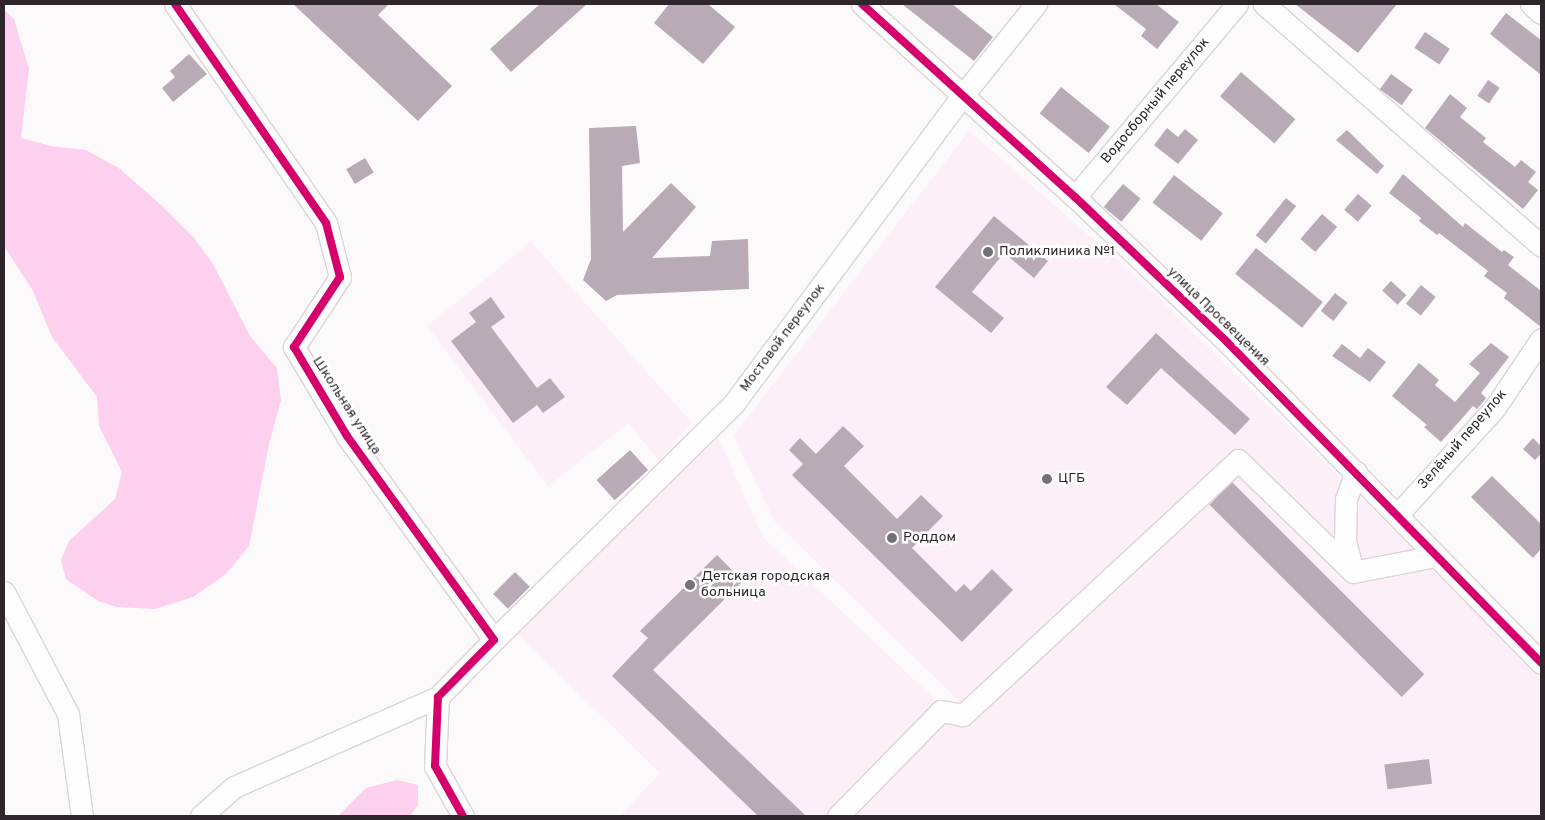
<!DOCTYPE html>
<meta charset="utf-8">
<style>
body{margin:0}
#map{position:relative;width:1545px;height:820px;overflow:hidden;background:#fcf9fb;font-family:Overpass,sans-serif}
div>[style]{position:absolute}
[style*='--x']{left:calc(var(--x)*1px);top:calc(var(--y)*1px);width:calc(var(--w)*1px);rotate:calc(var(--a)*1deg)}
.built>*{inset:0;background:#fdeff8}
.forest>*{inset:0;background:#fcd0ee}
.building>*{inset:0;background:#b9abb5;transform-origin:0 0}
.roads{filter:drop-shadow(1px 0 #dad4d8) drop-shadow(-1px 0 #dad4d8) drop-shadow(0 1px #dad4d8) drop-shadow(0 -1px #dad4d8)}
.minor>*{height:21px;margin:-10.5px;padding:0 10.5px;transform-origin:10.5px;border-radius:10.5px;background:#fffefe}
.cycleway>*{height:8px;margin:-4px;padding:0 4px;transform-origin:4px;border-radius:4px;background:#d6006c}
.dots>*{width:14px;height:14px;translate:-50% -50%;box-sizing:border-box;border:2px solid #fff;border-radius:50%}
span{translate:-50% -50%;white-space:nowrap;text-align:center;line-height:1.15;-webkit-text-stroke:5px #fff;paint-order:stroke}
.street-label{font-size:14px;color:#2e262b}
.poi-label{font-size:14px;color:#2e262b}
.left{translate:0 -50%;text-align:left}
.frame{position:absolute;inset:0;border:5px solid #2e262b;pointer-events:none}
</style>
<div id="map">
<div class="built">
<div style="clip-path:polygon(969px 131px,1145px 284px,1541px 678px,1541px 806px,1537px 816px,856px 816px,961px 703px,775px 522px,733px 436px)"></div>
<div style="clip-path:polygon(531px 242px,692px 423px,659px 460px,628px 424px,548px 486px,427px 326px)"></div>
<div style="clip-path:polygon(718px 437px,763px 537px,940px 704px,836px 816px,620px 816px,660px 773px,516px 633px)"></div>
</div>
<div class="forest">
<div style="clip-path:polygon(4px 9px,14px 19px,29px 69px,21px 138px,51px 146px,86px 150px,120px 169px,161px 205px,194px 238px,213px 264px,250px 336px,277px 368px,281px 400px,269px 444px,249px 546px,226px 574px,193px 597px,155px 609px,117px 607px,98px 601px,66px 579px,61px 560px,69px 541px,115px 499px,122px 472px,99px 426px,97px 397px,52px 337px,33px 291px,4px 246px)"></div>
<div style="clip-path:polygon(397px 780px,418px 785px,418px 805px,410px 816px,338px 816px,366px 788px)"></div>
</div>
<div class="building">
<div style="clip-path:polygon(293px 4px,389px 4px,378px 15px,452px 86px,418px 121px)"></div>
<div style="clip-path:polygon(540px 4px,587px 4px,511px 72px,490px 49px)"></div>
<div style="clip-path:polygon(669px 4px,708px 4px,735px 27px,703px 64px,654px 23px)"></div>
<div style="clip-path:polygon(902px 4px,952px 4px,993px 37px,974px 61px)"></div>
<div style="clip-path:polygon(1114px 4px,1156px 4px,1179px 22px,1157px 49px,1141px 36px,1146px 29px)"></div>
<div style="clip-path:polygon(1295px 4px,1397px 4px,1358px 53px)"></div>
<div style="clip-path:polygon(1506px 13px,1541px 40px,1541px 75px,1490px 34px)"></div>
<div style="left:1425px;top:32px;width:30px;height:19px;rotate:34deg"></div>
<div style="clip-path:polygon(189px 54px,207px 74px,173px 102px,162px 88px,175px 77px,170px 71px)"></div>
<div style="left:1241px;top:72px;width:72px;height:32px;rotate:41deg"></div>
<div style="left:1391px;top:74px;width:27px;height:19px;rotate:36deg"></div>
<div style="left:1488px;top:80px;width:14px;height:19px;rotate:34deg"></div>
<div style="left:1061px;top:87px;width:63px;height:34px;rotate:39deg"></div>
<div style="clip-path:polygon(1450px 94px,1467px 108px,1460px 117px,1486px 138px,1483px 142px,1515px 167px,1521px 160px,1536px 172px,1528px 182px,1538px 190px,1523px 209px,1425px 128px)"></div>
<div style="clip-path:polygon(636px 126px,640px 163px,622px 166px,623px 232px,671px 183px,696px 207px,652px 258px,710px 256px,712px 241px,748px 239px,749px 289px,617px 295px,606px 301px,583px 280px,591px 259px,589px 128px)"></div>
<div style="clip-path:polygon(1167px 128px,1178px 137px,1185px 129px,1198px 140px,1178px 164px,1154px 145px)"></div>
<div style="clip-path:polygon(1347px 130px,1384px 166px,1377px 174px,1336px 140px)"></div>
<div style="left:365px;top:158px;width:17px;height:22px;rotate:59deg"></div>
<div style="clip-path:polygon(1403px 174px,1463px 227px,1465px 223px,1502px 252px,1504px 250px,1514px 257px,1508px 265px,1541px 291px,1541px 327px,1504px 298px,1507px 293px,1484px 276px,1488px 271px,1439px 233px,1437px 235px,1419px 221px,1421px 218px,1389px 193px)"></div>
<div style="left:1174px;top:175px;width:62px;height:35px;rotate:38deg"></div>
<div style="left:1123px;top:184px;width:23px;height:30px;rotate:40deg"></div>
<div style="left:1358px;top:194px;width:18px;height:21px;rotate:41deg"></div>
<div style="left:1286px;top:198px;width:13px;height:48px;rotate:39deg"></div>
<div style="left:1322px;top:214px;width:20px;height:33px;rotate:41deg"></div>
<div style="clip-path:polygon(994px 216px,1048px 261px,1034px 278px,1004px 253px,972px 292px,1004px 318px,991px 333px,935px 287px)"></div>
<div style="left:1256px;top:248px;width:86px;height:33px;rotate:39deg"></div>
<div style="left:1391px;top:281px;width:21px;height:13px;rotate:43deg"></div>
<div style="left:1421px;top:285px;width:19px;height:24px;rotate:39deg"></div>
<div style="left:1335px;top:293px;width:16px;height:23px;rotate:38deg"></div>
<div style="clip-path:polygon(491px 297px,505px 317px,491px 327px,537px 388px,550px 378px,565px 397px,543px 413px,537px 405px,513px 423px,451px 341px,476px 322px,469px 313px)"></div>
<div style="clip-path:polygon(1156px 333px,1250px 419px,1235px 435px,1161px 368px,1127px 405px,1106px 387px)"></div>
<div style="clip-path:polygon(1491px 343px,1509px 357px,1481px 393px,1486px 398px,1484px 401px,1477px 409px,1473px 406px,1441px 442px,1424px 427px,1427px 425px,1392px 396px,1419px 363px,1439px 380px,1435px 385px,1455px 402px,1480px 373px,1469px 364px)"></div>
<div style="clip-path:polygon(1342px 344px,1360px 358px,1368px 348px,1386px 362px,1370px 382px,1332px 356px)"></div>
<div style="clip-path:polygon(843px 426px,864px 446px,844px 466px,897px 519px,921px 495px,943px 516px,912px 548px,956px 592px,964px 584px,971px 591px,992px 569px,1013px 590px,962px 642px,792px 475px,803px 464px,789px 450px,800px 438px,816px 454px)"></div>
<div style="clip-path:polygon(1533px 438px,1541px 446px,1541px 454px,1535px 460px,1523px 449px)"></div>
<div style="left:630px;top:450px;width:27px;height:45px;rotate:48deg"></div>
<div style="clip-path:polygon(1492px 476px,1541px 524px,1541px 549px,1533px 558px,1471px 497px)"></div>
<div style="left:1232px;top:482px;width:272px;height:32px;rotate:45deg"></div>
<div style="clip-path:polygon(717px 555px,743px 581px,653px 670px,806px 816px,758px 816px,612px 676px,648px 638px,640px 631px)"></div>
<div style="left:515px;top:572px;width:21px;height:31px;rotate:45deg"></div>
<div style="left:1429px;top:759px;width:25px;height:45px;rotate:83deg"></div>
</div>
<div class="roads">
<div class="minor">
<div style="--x:175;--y:4;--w:266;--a:55.4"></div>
<div style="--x:326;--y:223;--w:56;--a:75.5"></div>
<div style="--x:340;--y:277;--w:84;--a:123.3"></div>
<div style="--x:294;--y:347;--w:104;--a:59.2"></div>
<div style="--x:347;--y:436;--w:251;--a:54.2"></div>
<div style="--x:494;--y:640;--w:80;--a:134.5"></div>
<div style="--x:438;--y:697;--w:69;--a:92.5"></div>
<div style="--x:435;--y:766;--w:57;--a:60.8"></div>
<div style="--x:862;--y:4;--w:287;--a:42.2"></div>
<div style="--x:1075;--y:197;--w:210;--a:43.6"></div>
<div style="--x:1227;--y:342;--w:449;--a:45.6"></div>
<div style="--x:1264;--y:4;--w:368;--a:41.1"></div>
<div style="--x:1531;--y:4;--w:13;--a:42"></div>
<div style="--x:1075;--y:197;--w:252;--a:-50"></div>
<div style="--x:1398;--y:514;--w:142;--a:-47.6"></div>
<div style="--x:1494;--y:409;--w:84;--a:-56.1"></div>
<div style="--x:1353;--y:571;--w:30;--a:-105"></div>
<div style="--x:1345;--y:542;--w:43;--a:-88.7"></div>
<div style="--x:1346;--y:499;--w:29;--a:-70"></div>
<div style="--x:4;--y:592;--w:138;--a:62.3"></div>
<div style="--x:68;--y:714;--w:103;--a:82.2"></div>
<div style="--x:494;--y:640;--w:337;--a:-44.6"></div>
<div style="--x:734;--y:403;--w:384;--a:-53.4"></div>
<div style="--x:963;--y:95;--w:117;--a:-51.3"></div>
<div style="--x:201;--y:816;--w:44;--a:-41.3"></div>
<div style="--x:234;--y:787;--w:223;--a:-23.8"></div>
<div style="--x:838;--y:816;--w:147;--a:-45.6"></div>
<div style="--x:941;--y:711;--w:22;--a:10"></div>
<div style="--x:963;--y:715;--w:375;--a:-42.8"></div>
<div style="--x:1238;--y:460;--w:161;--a:44.2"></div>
<div style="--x:1353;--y:572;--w:84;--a:-11"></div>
</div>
</div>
<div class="cycleway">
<div style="--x:175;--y:4;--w:266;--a:55.4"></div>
<div style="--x:326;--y:223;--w:56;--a:75.5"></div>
<div style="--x:340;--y:277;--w:84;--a:123.3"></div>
<div style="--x:294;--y:347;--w:104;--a:59.2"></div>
<div style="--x:347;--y:436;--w:251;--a:54.2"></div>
<div style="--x:494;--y:640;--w:80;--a:134.5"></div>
<div style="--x:438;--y:697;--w:69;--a:92.5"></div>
<div style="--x:435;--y:766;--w:57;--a:60.8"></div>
<div style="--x:862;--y:4;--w:287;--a:42.2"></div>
<div style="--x:1075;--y:197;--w:210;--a:43.6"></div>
<div style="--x:1227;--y:342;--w:449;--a:45.6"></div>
</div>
<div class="dots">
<div style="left:988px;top:252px;background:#767074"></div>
<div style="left:1047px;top:479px;background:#767074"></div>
<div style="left:892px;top:538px;background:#767074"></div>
<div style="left:690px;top:585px;background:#767074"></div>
</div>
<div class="street-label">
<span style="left:1156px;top:101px;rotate:-50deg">Водосборный переулок</span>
<span style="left:1218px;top:317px;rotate:44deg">улица Просвещения</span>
<span style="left:783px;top:338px;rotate:-53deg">Мостовой переулок</span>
<span style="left:346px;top:406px;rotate:57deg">Школьная улица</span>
<span style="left:1463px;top:440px;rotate:-49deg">Зелёный переулок</span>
</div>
<div class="poi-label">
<span class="left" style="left:999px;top:252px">Поликлиника №1</span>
<span class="left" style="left:1058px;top:479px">ЦГБ</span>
<span class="left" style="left:903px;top:538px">Роддом</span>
<span class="left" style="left:701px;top:585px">Детская городская<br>больница</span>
</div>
<div class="frame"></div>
</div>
